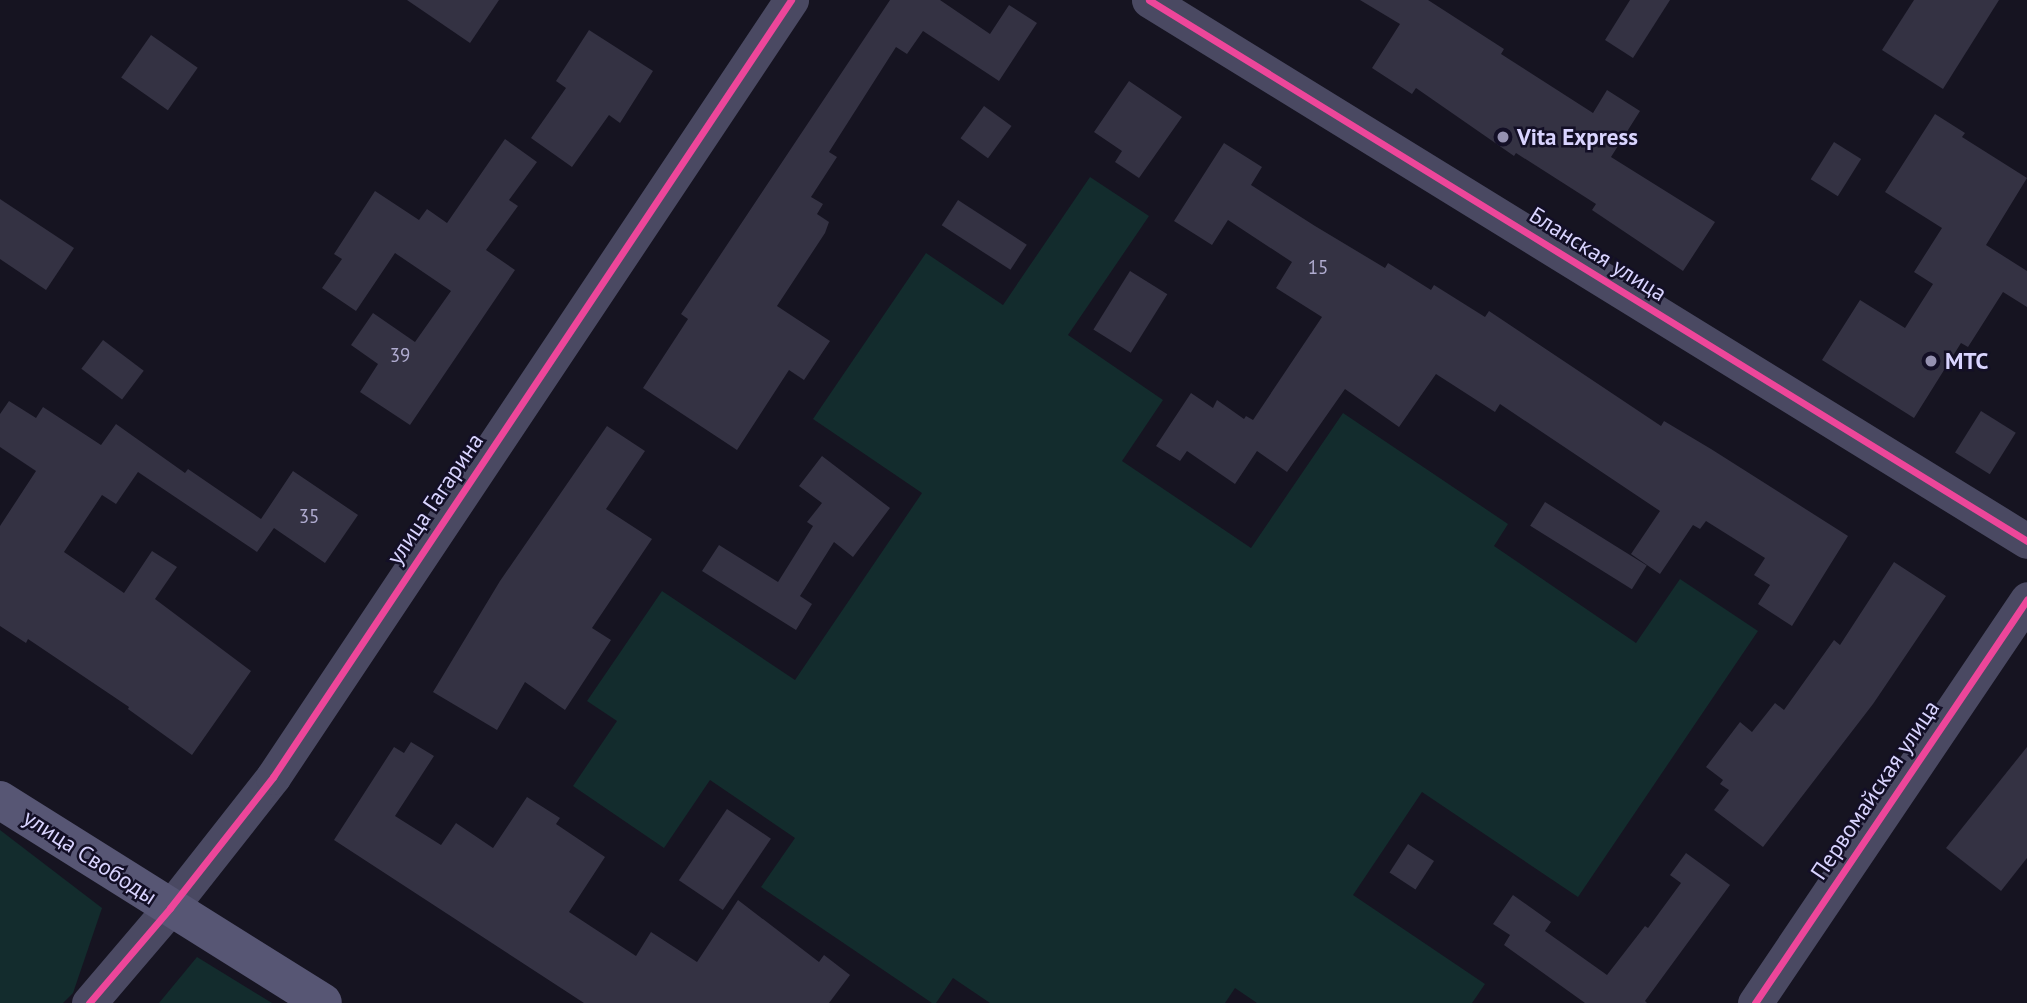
<!DOCTYPE html>
<meta charset="utf-8">
<style>
body{margin:0}
#map{position:relative;width:2027px;height:1003px;overflow:hidden;background:#161421;font-family:"PT Sans",sans-serif}
div>[style]{position:absolute}
[style*='--x']{left:calc(var(--x)*1px);top:calc(var(--y)*1px);width:calc(var(--w)*1px);rotate:calc(var(--a)*1deg)}
.green>*{inset:0;background:#132c2d}
.building>*{inset:0;background:#343243;transform-origin:0 0}
.street>*{height:35px;margin:-17.5px;padding:0 17.5px;transform-origin:17.5px;border-radius:17.5px;background:#4a4962}
.secondary>*{height:38px;margin:-19px;padding:0 19px;transform-origin:19px;border-radius:19px;background:#575674}
.cycleway>*{height:7px;margin:-3.5px;padding:0 3.5px;transform-origin:3.5px;border-radius:3.5px;background:#ed469a}
.dots>*{width:19px;height:19px;translate:-50% -50%;box-sizing:border-box;border:4px solid #130f26;border-radius:50%}
span{translate:-50% -50%;white-space:nowrap;text-align:center;line-height:1.15;-webkit-text-stroke:5px #130f26;paint-order:stroke}
.number-label{font-size:19px;color:#b0acd0}
.number-label span{-webkit-text-stroke-width:0}
.poi-label{font-size:23px;color:#d9d4ff;font-weight:700}
.left{translate:0 -50%;text-align:left}
.street-label{font-size:23px;color:#d9d4ff}
</style>
<div id="map">
<div class="green">
<div style="clip-path:polygon(1090px 177px,1149px 216px,1068px 335px,1163px 400px,1122px 461px,1251px 548px,1343px 413px,1508px 524px,1494px 546px,1636px 643px,1680px 579px,1758px 631px,1578px 897px,1422px 792px,1353px 895px,1485px 984px,1472px 1003px,1257px 1003px,1235px 988px,1225px 1003px,990px 1003px,953px 978px,936px 1003px,932px 1003px,761px 887px,795px 838px,710px 780px,664px 848px,573px 786px,617px 721px,587px 701px,662px 591px,795px 680px,922px 493px,813px 419px,926px 253px,1003px 305px)"></div>
<div style="clip-path:polygon(0 830px,102px 908px,73px 993px,63px 1003px,0 1003px)"></div>
<div style="clip-path:polygon(197px 957px,272px 1003px,159px 1003px)"></div>
</div>
<div class="building">
<div style="clip-path:polygon(407px 0,499px 0,470px 43px)"></div>
<div style="clip-path:polygon(890px 0,940px 0,990px 34px,1009px 5px,1037px 23px,999px 81px,923px 31px,907px 54px,896px 47px,829px 152px,837px 157px,811px 197px,823px 204px,817px 214px,829px 222px,825px 233px,777px 306px,830px 341px,804px 380px,789px 370px,737px 450px,643px 388px,688px 319px,681px 314px)"></div>
<div style="clip-path:polygon(1360px 0,1428px 0,1504px 49px,1501px 54px,1593px 113px,1607px 90px,1640px 111px,1611px 157px,1715px 222px,1683px 271px,1592px 210px,1596px 204px,1516px 153px,1514px 156px,1416px 88px,1412px 94px,1372px 68px,1400px 24px)"></div>
<div style="clip-path:polygon(1630px 0,1670px 0,1633px 58px,1605px 40px)"></div>
<div style="clip-path:polygon(1914px 0,1999px 0,1943px 89px,1882px 50px)"></div>
<div style="clip-path:polygon(589px 30px,653px 71px,620px 123px,609px 115px,572px 167px,531px 138px,566px 88px,556px 81px)"></div>
<div style="left:151px;top:35px;width:57px;height:52px;rotate:35deg"></div>
<div style="clip-path:polygon(1129px 81px,1182px 117px,1139px 178px,1115px 162px,1122px 151px,1094px 132px)"></div>
<div style="left:984px;top:106px;width:34px;height:40px;rotate:36deg"></div>
<div style="clip-path:polygon(1935px 114px,1965px 133px,1962px 137px,2027px 178px,1986px 245px,2027px 271px,2027px 307px,2003px 292px,1968px 347px,1961px 343px,1914px 418px,1822px 360px,1860px 300px,1905px 328px,1933px 284px,1914px 272px,1942px 228px,1885px 192px)"></div>
<div style="clip-path:polygon(505px 139px,537px 162px,509px 200px,518px 206px,486px 250px,515px 270px,410px 425px,360px 392px,378px 364px,351px 345px,373px 313px,415px 342px,451px 291px,395px 253px,356px 311px,322px 288px,342px 259px,334px 254px,375px 191px,419px 220px,427px 209px,447px 223px)"></div>
<div style="left:1834px;top:142px;width:32px;height:44px;rotate:32deg"></div>
<div style="clip-path:polygon(1224px 143px,1262px 167px,1251px 185px,1315px 226px,1385px 268px,1388px 263px,1431px 290px,1434px 285px,1485px 317px,1489px 311px,1661px 426px,1664px 421px,1711px 449px,1848px 536px,1792px 626px,1758px 604px,1770px 585px,1754px 575px,1765px 558px,1706px 521px,1700px 529px,1693px 525px,1660px 574px,1631px 554px,1660px 511px,1500px 404px,1495px 412px,1436px 374px,1399px 427px,1345px 389px,1287px 472px,1257px 451px,1235px 484px,1187px 451px,1180px 461px,1156px 446px,1191px 393px,1213px 408px,1217px 400px,1244px 419px,1246px 416px,1253px 420px,1322px 317px,1276px 288px,1292px 262px,1228px 220px,1212px 245px,1174px 221px)"></div>
<div style="clip-path:polygon(0 199px,74px 248px,46px 290px,0 259px)"></div>
<div style="left:958px;top:200px;width:82px;height:30px;rotate:33deg"></div>
<div style="left:1130px;top:271px;width:44px;height:69px;rotate:32deg"></div>
<div style="left:103px;top:340px;width:51px;height:36px;rotate:37deg"></div>
<div style="clip-path:polygon(9px 401px,36px 418px,43px 407px,101px 445px,116px 424px,185px 473px,188px 469px,261px 519px,293px 471px,358px 515px,325px 563px,274px 528px,257px 552px,138px 472px,116px 504px,102px 495px,64px 552px,124px 593px,152px 551px,177px 567px,155px 599px,251px 671px,192px 755px,128px 709px,129px 707px,28px 639px,26px 643px,0 626px,0 526px,36px 471px,0 447px,0 414px)"></div>
<div style="left:1981px;top:411px;width:41px;height:49px;rotate:32deg"></div>
<div style="clip-path:polygon(607px 426px,645px 451px,606px 509px,652px 539px,592px 628px,611px 640px,565px 710px,525px 682px,497px 730px,433px 692px,500px 581px)"></div>
<div style="clip-path:polygon(822px 456px,890px 508px,853px 557px,834px 542px,800px 596px,812px 604px,796px 630px,702px 571px,719px 545px,778px 582px,813px 526px,807px 522px,822px 503px,799px 486px)"></div>
<div style="left:1545px;top:502px;width:120px;height:28px;rotate:32deg"></div>
<div style="clip-path:polygon(1894px 562px,1946px 596px,1873px 704px,1763px 847px,1714px 810px,1729px 790px,1720px 784px,1723px 780px,1706px 767px,1740px 722px,1752px 732px,1775px 703px,1784px 710px,1834px 640px,1840px 645px)"></div>
<div style="clip-path:polygon(411px 742px,434px 756px,395px 816px,441px 845px,456px 823px,493px 848px,527px 797px,560px 818px,556px 824px,605px 857px,569px 912px,636px 956px,651px 932px,697px 962px,738px 900px,819px 962px,824px 955px,850px 975px,829px 1003px,584px 1003px,334px 840px,394px 747px,404px 753px)"></div>
<div style="clip-path:polygon(2027px 747px,2027px 858px,2001px 891px,1946px 848px)"></div>
<div style="left:727px;top:809px;width:53px;height:86px;rotate:34deg"></div>
<div style="left:1408px;top:844px;width:31px;height:34px;rotate:33deg"></div>
<div style="clip-path:polygon(1686px 853px,1730px 885px,1645px 1001px,1647px 1003px,1585px 1003px,1504px 945px,1510px 935px,1493px 924px,1513px 895px,1551px 922px,1545px 931px,1607px 975px,1645px 926px,1648px 928px,1681px 883px,1670px 875px)"></div>
</div>
<div class="street">
<div style="--x:1149;--y:0;--w:1031;--a:31.64"></div>
<div style="--x:89;--y:1003;--w:125;--a:-49.5"></div>
<div style="--x:170;--y:908;--w:167;--a:-51.8"></div>
<div style="--x:273;--y:777;--w:934;--a:-56.31"></div>
<div style="--x:1755;--y:1003;--w:487;--a:-56"></div>
</div>
<div class="secondary">
<div style="--x:0;--y:800;--w:381;--a:32.1"></div>
</div>
<div class="cycleway">
<div style="--x:1149;--y:0;--w:1031;--a:31.64"></div>
<div style="--x:89;--y:1003;--w:125;--a:-49.5"></div>
<div style="--x:170;--y:908;--w:167;--a:-51.8"></div>
<div style="--x:273;--y:777;--w:934;--a:-56.31"></div>
<div style="--x:1755;--y:1003;--w:487;--a:-56"></div>
</div>
<div class="dots">
<div style="left:1503px;top:137px;background:#9591b1"></div>
<div style="left:1931px;top:361px;background:#9591b1"></div>
</div>
<div class="number-label">
<span style="left:1318px;top:268px">15</span>
<span style="left:400px;top:356px">39</span>
<span style="left:309px;top:517px">35</span>
</div>
<div class="poi-label">
<span class="left" style="left:1517px;top:137px">Vita Express</span>
<span class="left" style="left:1945px;top:361px">МТС</span>
</div>
<div class="street-label">
<span style="left:1598px;top:254px;rotate:32deg">Бланская улица</span>
<span style="left:435px;top:499px;rotate:-56deg">улица Гагарина</span>
<span style="left:1875px;top:790px;rotate:-56deg">Первомайская улица</span>
<span style="left:90px;top:857px;rotate:33deg">улица Свободы</span>
</div>
</div>
